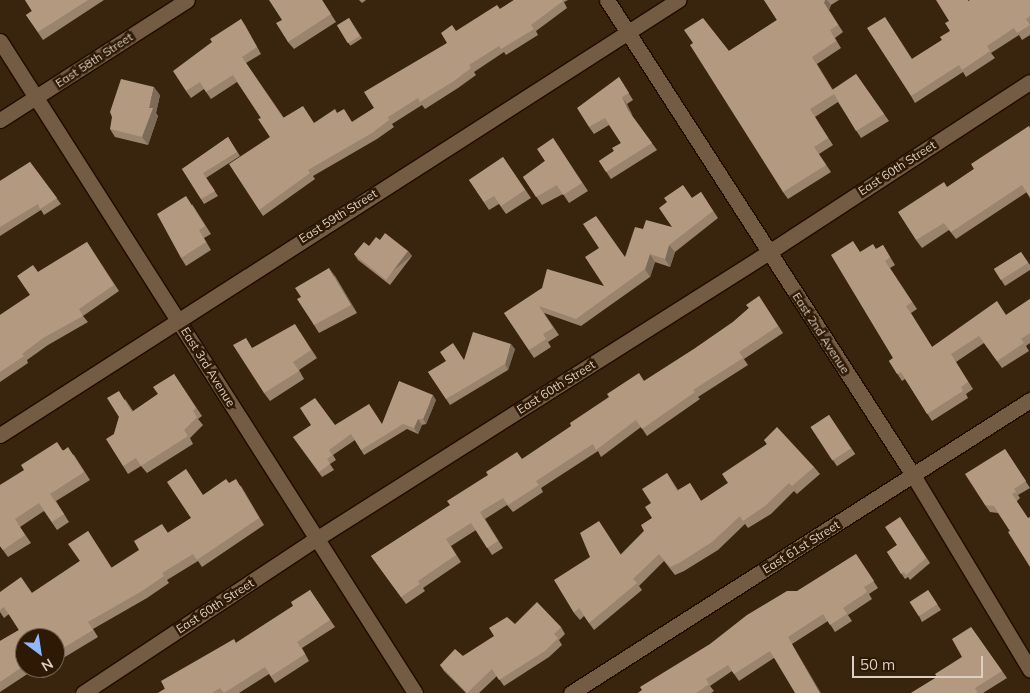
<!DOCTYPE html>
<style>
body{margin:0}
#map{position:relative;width:1030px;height:693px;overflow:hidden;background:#39240e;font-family:Mulish,sans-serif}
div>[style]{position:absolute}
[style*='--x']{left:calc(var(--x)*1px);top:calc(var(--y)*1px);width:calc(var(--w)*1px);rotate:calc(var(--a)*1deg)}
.roads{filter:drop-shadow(1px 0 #1f0c00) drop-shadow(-1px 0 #1f0c00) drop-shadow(0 1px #1f0c00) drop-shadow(0 -1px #1f0c00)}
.street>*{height:15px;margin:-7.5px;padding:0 7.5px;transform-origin:7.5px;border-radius:7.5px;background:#735b44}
.wall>*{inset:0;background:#9a846e;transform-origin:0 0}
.shaded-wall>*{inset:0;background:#7d6b5a;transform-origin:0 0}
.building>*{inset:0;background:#b39980;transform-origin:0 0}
span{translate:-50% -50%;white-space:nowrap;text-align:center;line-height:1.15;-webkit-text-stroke:5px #2e1a04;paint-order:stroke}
.street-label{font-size:12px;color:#ddcfc2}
.north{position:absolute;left:15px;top:628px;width:50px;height:50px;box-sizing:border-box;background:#2e1a04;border:1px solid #746250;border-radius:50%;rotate:149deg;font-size:14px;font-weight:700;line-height:20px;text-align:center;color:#ddcfc2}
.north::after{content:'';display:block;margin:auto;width:18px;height:22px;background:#92b7fd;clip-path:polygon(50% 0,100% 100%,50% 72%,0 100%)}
.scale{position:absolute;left:852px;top:656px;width:131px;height:22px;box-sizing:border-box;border:2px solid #ddcfc2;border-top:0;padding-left:6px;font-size:15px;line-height:18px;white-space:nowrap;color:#ddcfc2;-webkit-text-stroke:4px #2e1a04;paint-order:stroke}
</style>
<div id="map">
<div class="roads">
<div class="street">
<div style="--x:607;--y:0;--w:565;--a:57.21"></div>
<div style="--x:913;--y:475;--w:227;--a:59"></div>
<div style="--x:0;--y:41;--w:773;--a:57.52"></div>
<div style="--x:0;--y:120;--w:222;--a:-32.7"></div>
<div style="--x:0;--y:435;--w:806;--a:-32.68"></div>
<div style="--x:83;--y:693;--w:279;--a:-33.5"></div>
<div style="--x:316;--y:539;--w:536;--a:-32.36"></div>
<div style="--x:769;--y:252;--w:311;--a:-33.1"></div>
<div style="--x:571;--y:693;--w:545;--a:-32.55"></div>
</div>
</div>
<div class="wall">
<div style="clip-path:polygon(25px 0,104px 0,43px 40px,26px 15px,32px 11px)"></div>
<div style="clip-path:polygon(322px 0,336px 22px,294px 49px,288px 42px,282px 20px)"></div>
<div style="clip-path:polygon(359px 0,366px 0,362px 3px)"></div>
<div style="clip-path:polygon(514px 0,568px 0,564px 2px,567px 8px,536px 31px,538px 35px,506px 55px,504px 52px,474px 72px,476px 75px,458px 88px,425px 109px,422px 105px,392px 124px,394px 127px,377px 139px,313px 176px,315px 179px,263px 216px,259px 210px,270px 137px,261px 118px,237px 82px,211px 99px,204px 89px,191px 98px,186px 91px,212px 42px,241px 19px,245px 25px,261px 54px,246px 63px,284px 118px,314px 123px,337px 113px,352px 122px,374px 108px,447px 43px,457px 31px,500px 9px)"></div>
<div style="clip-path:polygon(764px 0,839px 0,831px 5px,829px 10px,843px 32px,835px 38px,841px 48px,817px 64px,833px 90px,856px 74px,889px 121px,861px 138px,838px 102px,815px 117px,833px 145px,819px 154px,831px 172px,788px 199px,783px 192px,729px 51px,777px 20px)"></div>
<div style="clip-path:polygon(1030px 0,1030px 35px,1022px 40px,1019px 35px,991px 53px,995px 58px,966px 77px,963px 72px,915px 103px,911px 96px,912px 59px,942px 40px,950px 31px,949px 21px,969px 1px)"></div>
<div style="left:349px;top:18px;width:24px;height:14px;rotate:57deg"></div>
<div style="clip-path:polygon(619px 77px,633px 100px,627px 104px,632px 116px,657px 150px,611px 179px,599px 161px,614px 151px,621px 143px,609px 125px,594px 134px,589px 127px)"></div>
<div style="clip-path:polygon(160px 95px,156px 113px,158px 116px,148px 145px,115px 137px,110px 129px)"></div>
<div style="clip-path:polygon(1029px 126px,1027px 192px,956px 239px,949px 230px,922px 248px,916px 240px,948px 187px,974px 169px)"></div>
<div style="clip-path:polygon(228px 137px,240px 156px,206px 178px,218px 196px,204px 204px,182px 169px)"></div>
<div style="clip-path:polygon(553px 138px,588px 191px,569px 203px,563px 194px,542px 205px,523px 177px,545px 161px)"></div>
<div style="clip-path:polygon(503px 157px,531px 198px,506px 214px,499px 204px,489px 210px,469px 180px)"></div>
<div style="clip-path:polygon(30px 162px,61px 204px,44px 215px,41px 210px,0 236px,0 181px)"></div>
<div style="clip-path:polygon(701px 192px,718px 218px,675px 252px,670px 267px,655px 262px,650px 277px,581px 326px,544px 313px,559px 335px,548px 342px,551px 347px,534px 358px,504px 313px,604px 286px,625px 257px,643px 229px,672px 227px,667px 202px,692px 198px)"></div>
<div style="clip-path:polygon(192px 204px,211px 234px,204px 238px,211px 250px,186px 266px,181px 258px)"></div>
<div style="clip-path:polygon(380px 240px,408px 251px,412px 256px,390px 285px,358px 260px,354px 254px)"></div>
<div style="clip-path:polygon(87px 242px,119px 291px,83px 316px,88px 322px,48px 345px,27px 360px,28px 363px,0 382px,0 315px,30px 295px,38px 272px)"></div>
<div style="clip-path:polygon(883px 245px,895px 265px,890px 268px,917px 309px,911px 313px,932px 347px,1006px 315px,1030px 299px,1030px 343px,1026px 346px,1029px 351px,1002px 368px,984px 343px,956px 362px,973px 389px,966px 394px,968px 398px,932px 421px,905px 379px,902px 381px,889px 361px,893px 358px,860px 252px,876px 249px)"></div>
<div style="clip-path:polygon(1021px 252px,1030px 265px,1030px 270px,1005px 286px,994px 269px)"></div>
<div style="clip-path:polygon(335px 276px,357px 313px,319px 333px,314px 325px,301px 297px)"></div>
<div style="clip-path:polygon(759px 296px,783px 333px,744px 359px,748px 365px,698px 397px,700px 399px,647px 436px,641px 427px,601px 457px,598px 451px,541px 488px,543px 492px,513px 512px,507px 505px,485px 519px,503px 548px,492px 555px,476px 530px,451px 546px,461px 562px,423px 588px,425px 591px,406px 604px,371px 556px,694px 349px,733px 322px,749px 308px)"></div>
<div style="clip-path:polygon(300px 332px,317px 358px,299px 370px,304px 379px,270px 401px,264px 393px,253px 348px)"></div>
<div style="clip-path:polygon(515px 349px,508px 370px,450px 405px,428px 372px,464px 360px)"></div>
<div style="clip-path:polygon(174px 374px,202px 416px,198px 419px,203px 425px,190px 438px,193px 444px,147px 473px,141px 466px,128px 474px,123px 466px,114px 434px,119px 417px,125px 399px,133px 411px,158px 394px)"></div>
<div style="clip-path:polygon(436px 400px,426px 424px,422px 425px,418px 434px,407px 429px,364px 455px,355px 440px,333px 455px,336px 460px,330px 464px,334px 470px,322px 477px,293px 437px,382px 424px)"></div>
<div style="left:829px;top:415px;width:47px;height:22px;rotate:56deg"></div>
<div style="clip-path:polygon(764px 440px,814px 467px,820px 474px,797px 494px,794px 491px,771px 514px,748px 528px,745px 524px,718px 550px,684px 571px,675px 575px,664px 561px,639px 586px,642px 590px,594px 630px,584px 616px,580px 620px,574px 613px,621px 554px,644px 531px,652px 518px,651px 503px,667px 473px,678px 490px,690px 483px,701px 501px,728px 483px,767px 444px)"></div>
<div style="clip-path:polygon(1005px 449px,1030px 488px,1018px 495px,1020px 498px,1017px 501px,1010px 531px,998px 513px,990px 512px,985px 505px)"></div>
<div style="clip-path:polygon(63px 450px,74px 455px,90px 480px,56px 501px,69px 522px,57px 530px,44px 511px,20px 527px,31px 543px,8px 557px,0 546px,0 485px)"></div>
<div style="clip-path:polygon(229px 483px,241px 486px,264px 525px,202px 567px,198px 561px,167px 580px,169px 583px,147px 598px,93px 629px,98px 637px,55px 663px,55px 638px,25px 638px,25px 668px,47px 668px,38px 674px,35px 669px,0 692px,0 641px,19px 630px,9px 614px,4px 618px,0 612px,0 592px,32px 593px,80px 561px,88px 531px,112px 568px,191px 518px,203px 495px)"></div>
<div style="clip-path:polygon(900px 517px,930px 563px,910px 580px,908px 577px,905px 579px,887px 552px,897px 545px)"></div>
<div style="clip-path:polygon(856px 554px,878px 588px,869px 594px,872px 599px,848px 615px,852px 621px,835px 632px,828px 621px,792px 644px,774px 658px,739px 681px,732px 671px,710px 686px,714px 691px,711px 693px,638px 693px)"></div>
<div style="clip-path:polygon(310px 590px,335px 627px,302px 648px,309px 661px,275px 683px,269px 674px,239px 693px,158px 693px,293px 606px)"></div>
<div style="clip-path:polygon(928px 590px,941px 610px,922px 622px,919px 616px)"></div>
<div style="clip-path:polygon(515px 624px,561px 627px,565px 634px,559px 640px,562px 645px,549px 657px,504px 686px,497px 676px,479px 693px,466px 693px,444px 671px,440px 665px,463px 656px)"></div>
<div style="clip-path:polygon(971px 627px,1007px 678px,983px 693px,911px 693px,937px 677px,962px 657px)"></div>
</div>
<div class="shaded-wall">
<div style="clip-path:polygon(825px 0,827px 0,831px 5px,829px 10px,843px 32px,824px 3px)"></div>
<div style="clip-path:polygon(154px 87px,160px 95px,156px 113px,158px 116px,148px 145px,142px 137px)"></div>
<div style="clip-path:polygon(622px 97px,627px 104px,633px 116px,628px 110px)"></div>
<div style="clip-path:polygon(669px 245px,675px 252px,670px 267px,665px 259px)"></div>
<div style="left:408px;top:251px;width:6px;height:36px;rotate:51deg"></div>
<div style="clip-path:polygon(650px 254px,655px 262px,650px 277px,645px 269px)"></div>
<div style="clip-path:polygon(329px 268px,335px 276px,357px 313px,351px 305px)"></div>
<div style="clip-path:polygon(511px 344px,515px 349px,508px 370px,505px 364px)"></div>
<div style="clip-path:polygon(433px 395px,436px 400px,426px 424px,423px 419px)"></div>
<div style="clip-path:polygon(418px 419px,422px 425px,418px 434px,414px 428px)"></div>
<div style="clip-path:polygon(480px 512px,485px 519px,503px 548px,498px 541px)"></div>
<div style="clip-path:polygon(788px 637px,792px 644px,821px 693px,820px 693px)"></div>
</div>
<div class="building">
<div style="clip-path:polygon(25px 0,88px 0,38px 32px,26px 15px,32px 11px)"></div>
<div style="clip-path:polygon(269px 0,322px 0,331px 14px,288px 42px,276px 23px,282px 20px)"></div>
<div style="clip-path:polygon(514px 0,562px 0,563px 1px,531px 25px,534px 29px,501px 49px,499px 46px,469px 65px,471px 68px,454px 81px,420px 102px,418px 98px,388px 117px,389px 120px,372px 133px,308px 170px,310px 173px,259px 210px,229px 164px,270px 137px,258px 119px,261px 118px,233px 75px,206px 92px,200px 82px,186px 91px,173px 71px,212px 42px,210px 39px,241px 19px,257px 47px,242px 57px,283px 118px,303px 106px,314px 123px,335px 109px,337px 113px,344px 109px,352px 122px,374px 108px,364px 92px,447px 43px,441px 33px,452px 25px,456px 31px,497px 5px,500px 9px)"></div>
<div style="clip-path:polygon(764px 0,825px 0,824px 3px,838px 25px,830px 30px,836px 41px,812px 57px,832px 90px,856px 74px,884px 114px,856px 131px,834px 94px,810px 109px,828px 138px,814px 147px,826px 165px,783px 192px,690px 45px,693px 43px,684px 30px,703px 18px,729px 51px,777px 20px)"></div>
<div style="clip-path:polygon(936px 0,968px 0,968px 1px,970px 0,1030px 0,1030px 16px,1026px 19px,1030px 25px,1017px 33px,1014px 28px,987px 46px,990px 51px,962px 70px,959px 65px,911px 96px,867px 28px,885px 17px,912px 59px,942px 40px,940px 37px,950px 31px,945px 23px,949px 21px)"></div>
<div style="left:349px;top:18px;width:21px;height:14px;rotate:59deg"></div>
<div style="clip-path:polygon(619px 77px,629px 93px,622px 97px,628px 110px,652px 143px,606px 172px,599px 161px,614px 151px,612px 148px,621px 143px,605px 118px,589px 127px,577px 108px)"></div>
<div style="clip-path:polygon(121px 79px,154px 87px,149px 108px,153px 108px,142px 137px,110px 129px,112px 117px,110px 112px)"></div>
<div style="clip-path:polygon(1029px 126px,1030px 128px,1030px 198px,1022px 185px,951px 232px,944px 223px,916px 240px,898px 212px,944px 182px,947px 187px,974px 169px,971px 164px)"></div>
<div style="clip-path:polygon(228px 137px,237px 152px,203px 173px,215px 191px,201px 199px,182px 169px)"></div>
<div style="clip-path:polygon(553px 138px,582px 183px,563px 195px,557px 185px,536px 197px,523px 177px,545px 161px,537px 149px)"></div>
<div style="clip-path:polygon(503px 157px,525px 190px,501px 206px,494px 196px,484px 202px,469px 180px)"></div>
<div style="clip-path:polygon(30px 162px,57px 198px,40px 209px,38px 204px,0 227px,0 181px)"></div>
<div style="clip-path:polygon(683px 185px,692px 198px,701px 192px,713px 211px,669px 245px,665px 259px,650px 254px,645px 269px,576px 319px,539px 306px,553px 328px,543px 334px,546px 339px,529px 350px,504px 313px,542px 288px,547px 269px,604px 286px,585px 257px,599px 248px,583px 224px,596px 216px,625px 257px,635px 227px,643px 229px,646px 220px,672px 227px,659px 208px,667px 202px,664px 198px)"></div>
<div style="clip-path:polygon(186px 196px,205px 226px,199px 230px,206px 242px,181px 258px,157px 214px)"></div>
<div style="clip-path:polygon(385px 233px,408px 251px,386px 280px,354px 254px,364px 242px,369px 246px,376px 237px,380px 240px)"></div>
<div style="clip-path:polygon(853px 241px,860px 252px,873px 244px,876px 249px,883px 245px,890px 257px,885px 261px,912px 302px,906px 306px,932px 347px,997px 301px,1006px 315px,1030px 299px,1030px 333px,1021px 339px,1024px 343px,997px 361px,979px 336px,951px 354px,968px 382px,961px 387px,963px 391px,927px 414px,901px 372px,897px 374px,889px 361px,893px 358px,831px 255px)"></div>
<div style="clip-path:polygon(87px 242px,114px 285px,79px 309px,83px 316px,43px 338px,22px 354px,24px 356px,0 372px,0 315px,30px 295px,17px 276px,33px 265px,38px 272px)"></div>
<div style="left:1021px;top:252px;width:13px;height:32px;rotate:58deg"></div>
<div style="clip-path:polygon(329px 268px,351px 305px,314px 325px,297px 299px,301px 297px,295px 288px)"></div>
<div style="clip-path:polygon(759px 296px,778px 326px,739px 352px,743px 358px,693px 390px,695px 392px,642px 429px,636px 420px,596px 450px,593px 444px,536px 481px,539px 485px,508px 505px,503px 498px,480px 512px,498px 541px,487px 548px,471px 523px,446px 539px,456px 555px,418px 581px,420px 584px,401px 597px,371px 556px,450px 505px,447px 501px,488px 475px,486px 472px,517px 452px,522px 459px,571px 426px,570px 423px,609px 397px,607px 394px,639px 373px,644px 381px,694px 349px,733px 322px,749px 308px,746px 305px)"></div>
<div style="clip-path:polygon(295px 324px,311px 350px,293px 362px,299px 371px,264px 393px,233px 345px,246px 338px,252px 348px)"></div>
<div style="clip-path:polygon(473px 332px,511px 344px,505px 364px,446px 399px,428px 372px,446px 361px,440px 352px,453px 343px,464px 360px)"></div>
<div style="clip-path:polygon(174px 374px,196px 408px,193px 411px,197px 417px,184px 430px,188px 436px,141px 466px,136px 458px,123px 466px,106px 439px,114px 434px,119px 417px,107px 398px,119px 391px,132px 412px,158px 394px,153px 387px)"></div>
<div style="clip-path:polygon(399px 381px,433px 395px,423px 419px,418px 419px,414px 428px,403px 424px,361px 450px,351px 434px,329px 450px,332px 455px,327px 459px,330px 464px,319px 472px,293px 437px,311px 425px,300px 408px,315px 398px,335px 425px,369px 404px,382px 424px)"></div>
<div style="left:829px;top:415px;width:40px;height:22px;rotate:57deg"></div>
<div style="clip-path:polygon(777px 427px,814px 467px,792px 486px,789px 483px,765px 506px,743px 521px,740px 516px,712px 542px,679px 563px,670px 567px,659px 554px,633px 579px,637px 583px,589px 623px,579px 608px,574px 613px,554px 580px,590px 557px,580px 533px,599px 521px,621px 555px,644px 531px,641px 525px,652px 518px,645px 507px,651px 503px,642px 489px,667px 473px,677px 491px,690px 483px,701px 501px,728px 483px,722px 474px,767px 444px,764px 440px)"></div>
<div style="clip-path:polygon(57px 442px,63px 451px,68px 447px,84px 472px,50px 494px,64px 514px,52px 522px,39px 503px,15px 519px,25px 535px,3px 550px,0 546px,0 485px,24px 470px,21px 465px)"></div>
<div style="clip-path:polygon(1005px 449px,1026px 481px,1014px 489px,1016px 492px,1012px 494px,1028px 518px,1030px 517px,1030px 567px,1008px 532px,1010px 531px,994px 506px,985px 505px,965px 474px)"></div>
<div style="clip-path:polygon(186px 469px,203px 495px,226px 479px,229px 483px,236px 479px,259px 518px,197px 560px,193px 554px,162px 573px,164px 576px,142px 591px,88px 622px,93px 630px,55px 653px,55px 638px,25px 638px,25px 665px,0 682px,0 641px,19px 630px,4px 607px,0 610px,0 592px,21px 577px,32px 593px,80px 561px,68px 544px,88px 531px,111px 568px,139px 550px,134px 541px,162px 524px,168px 533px,191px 518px,167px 482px)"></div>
<div style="clip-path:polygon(900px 517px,926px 558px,906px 575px,904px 572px,901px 574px,887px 552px,897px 545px,885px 527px)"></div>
<div style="clip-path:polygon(856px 554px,874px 581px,864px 587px,867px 592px,843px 608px,847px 614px,830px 625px,823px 614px,788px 637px,820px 693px,795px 693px,770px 651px,734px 674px,728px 665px,706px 679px,709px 684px,696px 693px,638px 693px,642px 690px,640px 687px,710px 644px,747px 615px,787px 591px,797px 591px)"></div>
<div style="clip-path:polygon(310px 590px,330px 620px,297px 642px,305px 654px,271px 676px,265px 667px,224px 693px,220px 688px,212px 693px,158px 693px,165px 689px,161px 681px,234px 639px,236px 643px,293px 606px,291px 602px)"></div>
<div style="left:928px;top:590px;width:17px;height:22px;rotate:57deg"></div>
<div style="clip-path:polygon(537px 602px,561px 627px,554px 634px,558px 638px,545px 651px,499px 680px,492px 669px,467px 693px,440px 665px,455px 649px,463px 656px,494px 636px,489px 628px,507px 617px,515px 624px)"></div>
<div style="clip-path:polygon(971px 627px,1002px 671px,975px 688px,977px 692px,977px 693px,911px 693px,937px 677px,935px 674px,962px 657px,952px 639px)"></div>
</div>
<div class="street-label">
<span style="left:94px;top:60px;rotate:-33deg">East 58th Street</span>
<span style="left:897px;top:168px;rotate:-33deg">East 60th Street</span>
<span style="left:338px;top:216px;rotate:-32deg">East 59th Street</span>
<span style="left:821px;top:333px;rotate:57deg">East 2nd Avenue</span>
<span style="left:208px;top:367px;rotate:58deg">East 3rd Avenue</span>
<span style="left:556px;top:387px;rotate:-32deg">East 60th Street</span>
<span style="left:801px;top:547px;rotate:-32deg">East 61st Street</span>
<span style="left:215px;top:606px;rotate:-33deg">East 60th Street</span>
</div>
<div class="north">N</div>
<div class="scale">50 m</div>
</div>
